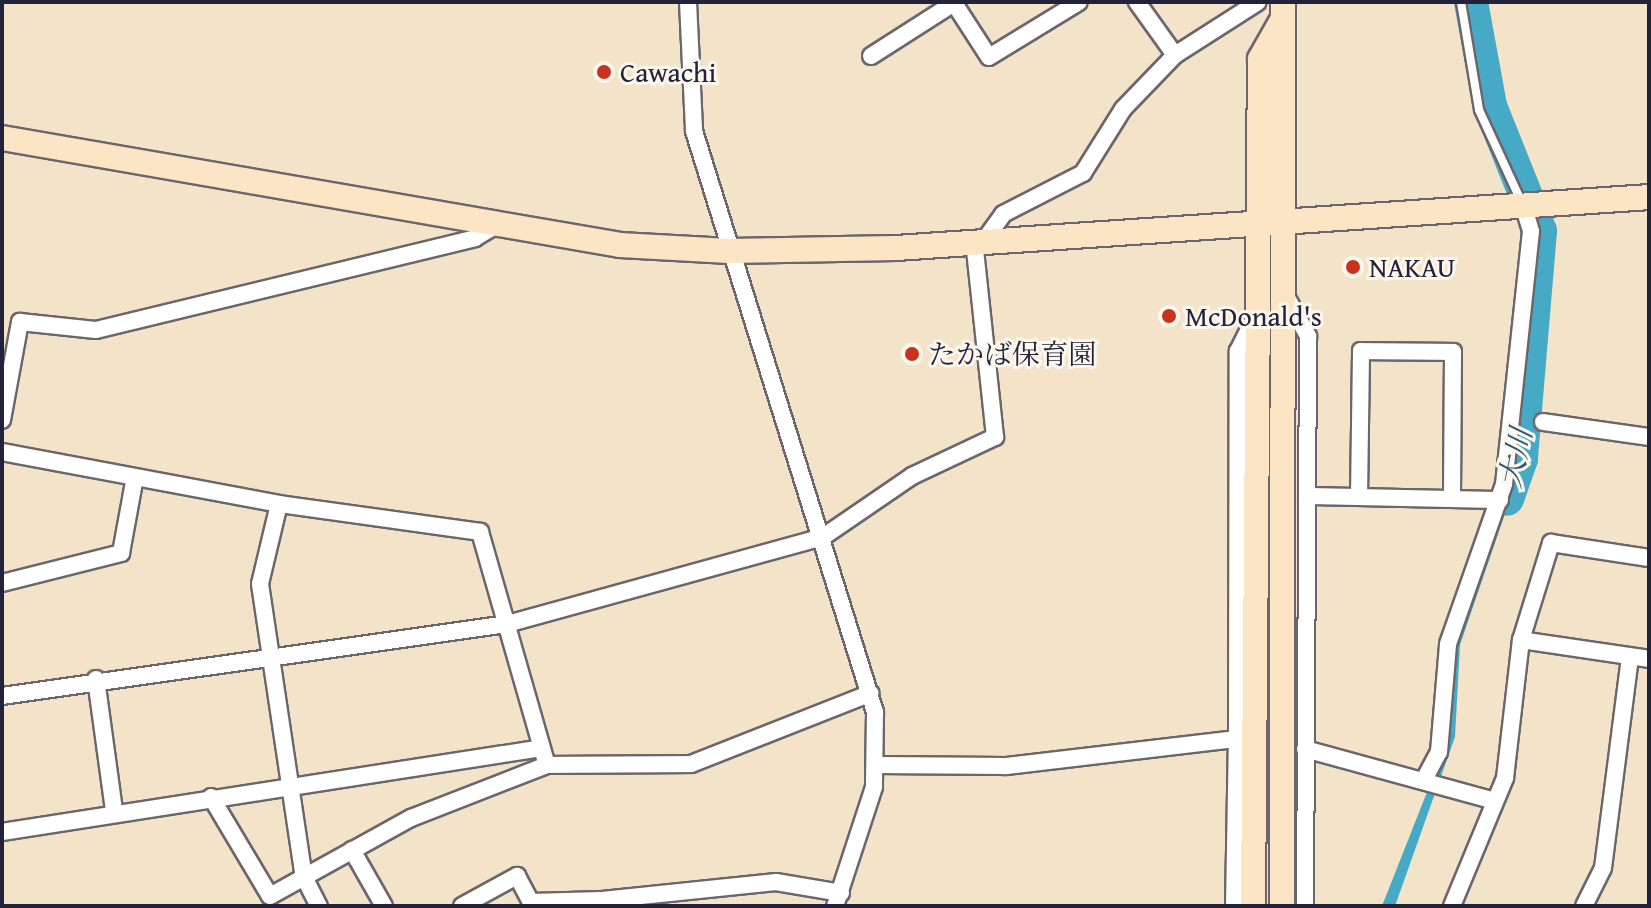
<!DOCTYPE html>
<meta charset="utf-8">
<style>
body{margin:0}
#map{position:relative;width:1651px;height:908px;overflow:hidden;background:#f3e4c9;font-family:"Gentium Book Plus","Noto Serif JP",serif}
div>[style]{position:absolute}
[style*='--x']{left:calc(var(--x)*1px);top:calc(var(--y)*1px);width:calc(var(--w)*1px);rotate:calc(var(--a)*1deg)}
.water>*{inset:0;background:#46aac6}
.river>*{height:34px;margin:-17px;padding:0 17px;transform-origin:17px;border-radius:17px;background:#46aac6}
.roads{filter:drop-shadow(2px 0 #6b666d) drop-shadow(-2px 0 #6b666d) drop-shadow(0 2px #6b666d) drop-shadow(0 -2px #6b666d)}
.lane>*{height:8px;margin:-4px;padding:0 4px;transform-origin:4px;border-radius:4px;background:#fff}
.street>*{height:16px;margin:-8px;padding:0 8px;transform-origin:8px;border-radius:8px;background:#fff}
.secondary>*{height:24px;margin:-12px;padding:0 12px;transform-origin:12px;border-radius:12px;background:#fce5c4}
.dots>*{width:22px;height:22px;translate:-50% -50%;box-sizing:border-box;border:4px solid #fbf7ec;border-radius:50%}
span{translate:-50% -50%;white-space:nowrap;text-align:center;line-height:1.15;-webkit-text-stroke:6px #fbf7ec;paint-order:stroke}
.poi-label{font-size:28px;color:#22223b}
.left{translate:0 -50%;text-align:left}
.water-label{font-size:30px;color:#305873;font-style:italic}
.frame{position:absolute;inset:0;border:4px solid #22223b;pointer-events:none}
</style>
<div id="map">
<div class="water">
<div style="clip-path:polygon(1518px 456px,1524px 458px,1460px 645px,1455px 737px,1395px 906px,1382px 906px,1446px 744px,1454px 645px)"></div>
</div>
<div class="river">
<div style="--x:1471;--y:2;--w:106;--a:79.6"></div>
<div style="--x:1490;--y:106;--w:135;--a:68.2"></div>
<div style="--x:1540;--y:231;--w:229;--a:94.8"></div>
<div style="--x:1521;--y:459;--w:42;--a:109.3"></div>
</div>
<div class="roads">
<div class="lane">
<div style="--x:1461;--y:2;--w:109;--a:80.5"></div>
<div style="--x:1479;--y:110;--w:100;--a:65.2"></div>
</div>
<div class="street">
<div style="--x:688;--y:2;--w:129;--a:87.3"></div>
<div style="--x:694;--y:131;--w:609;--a:72.7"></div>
<div style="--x:875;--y:712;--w:75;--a:90.8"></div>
<div style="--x:874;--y:787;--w:125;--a:108.1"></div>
<div style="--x:1137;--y:2;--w:65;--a:54.4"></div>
<div style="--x:871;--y:56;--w:98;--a:-32.6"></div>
<div style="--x:954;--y:3;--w:64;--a:57.1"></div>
<div style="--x:989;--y:57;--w:105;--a:-31.4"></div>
<div style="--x:983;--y:242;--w:34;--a:-54"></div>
<div style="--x:1003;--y:214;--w:90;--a:-27.1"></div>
<div style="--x:1083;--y:173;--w:75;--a:-58"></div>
<div style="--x:1123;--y:109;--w:75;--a:-46.1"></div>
<div style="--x:1175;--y:55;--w:98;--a:-32.6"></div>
<div style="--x:1286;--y:296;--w:46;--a:61.2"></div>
<div style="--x:1308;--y:336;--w:570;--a:90.3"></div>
<div style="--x:2;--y:420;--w:100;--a:-79.6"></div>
<div style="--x:20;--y:322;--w:76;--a:6"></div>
<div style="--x:96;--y:330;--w:390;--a:-13.6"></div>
<div style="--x:475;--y:238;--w:26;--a:-31"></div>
<div style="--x:1543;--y:422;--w:107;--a:8.1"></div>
<div style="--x:2;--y:452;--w:282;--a:10.6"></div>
<div style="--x:279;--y:504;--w:82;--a:103.4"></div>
<div style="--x:260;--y:584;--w:296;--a:81.5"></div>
<div style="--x:304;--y:877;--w:33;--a:63"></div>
<div style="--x:1307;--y:496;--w:193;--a:1.2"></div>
<div style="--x:1359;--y:497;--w:146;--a:-89.2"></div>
<div style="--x:1361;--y:351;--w:92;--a:0.6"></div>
<div style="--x:1453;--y:352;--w:145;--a:90.4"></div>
<div style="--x:279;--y:504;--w:203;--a:7.9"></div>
<div style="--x:480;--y:532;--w:242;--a:74"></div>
<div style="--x:547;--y:765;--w:144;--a:-0.4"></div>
<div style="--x:691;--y:764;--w:193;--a:-21.5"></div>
<div style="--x:2;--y:583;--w:123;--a:-14.1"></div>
<div style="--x:121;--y:553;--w:77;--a:-79.6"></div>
<div style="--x:1521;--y:640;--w:102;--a:-72.8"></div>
<div style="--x:1551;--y:543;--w:99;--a:8.7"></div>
<div style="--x:96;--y:679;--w:132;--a:82.2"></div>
<div style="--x:2;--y:696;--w:510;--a:-8.11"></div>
<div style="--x:507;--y:624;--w:328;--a:-15.4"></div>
<div style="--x:823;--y:537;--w:108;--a:-34.4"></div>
<div style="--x:912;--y:476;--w:92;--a:-25.2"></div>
<div style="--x:995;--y:437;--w:196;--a:-96.1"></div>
<div style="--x:1305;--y:749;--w:197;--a:15.3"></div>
<div style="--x:876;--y:765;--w:130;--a:0.4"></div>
<div style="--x:1006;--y:766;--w:233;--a:-6.7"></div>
<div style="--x:1237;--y:739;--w:388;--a:-89.9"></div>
<div style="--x:1238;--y:351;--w:45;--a:-63.4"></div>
<div style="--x:1425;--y:778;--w:30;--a:-62"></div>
<div style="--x:1439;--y:752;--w:108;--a:-85.2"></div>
<div style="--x:1448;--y:644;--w:170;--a:-70.7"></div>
<div style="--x:1504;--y:484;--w:254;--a:-83.9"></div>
<div style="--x:1531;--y:231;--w:27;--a:-107"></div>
<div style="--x:211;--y:797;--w:115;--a:59.2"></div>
<div style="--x:270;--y:896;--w:161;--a:-29"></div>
<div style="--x:411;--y:818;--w:146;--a:-21.3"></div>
<div style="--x:2;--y:832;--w:546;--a:-8.84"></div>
<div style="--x:352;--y:850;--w:64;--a:60.3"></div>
<div style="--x:602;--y:900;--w:175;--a:-5.9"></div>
<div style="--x:776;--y:882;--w:66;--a:9.6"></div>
<div style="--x:462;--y:906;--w:63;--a:-28.6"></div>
<div style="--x:517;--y:876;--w:30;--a:62"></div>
<div style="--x:531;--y:902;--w:71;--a:-1.6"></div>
<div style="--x:602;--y:900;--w:6;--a:90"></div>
<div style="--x:1234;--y:906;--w:167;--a:-89"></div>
<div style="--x:1452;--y:906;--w:139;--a:-67.5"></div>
<div style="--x:1505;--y:778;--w:139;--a:-83.4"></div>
<div style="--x:1521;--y:640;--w:129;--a:8.4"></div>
<div style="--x:1584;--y:906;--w:42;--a:-63.4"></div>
<div style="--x:1603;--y:868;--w:213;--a:-82.7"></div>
</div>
<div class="secondary">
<div style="--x:2;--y:138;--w:627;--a:9.82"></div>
<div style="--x:620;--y:245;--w:109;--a:3.2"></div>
<div style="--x:729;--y:251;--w:167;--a:-1"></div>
<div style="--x:896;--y:248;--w:755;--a:-3.87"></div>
<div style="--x:1253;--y:906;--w:847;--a:-89.53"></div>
<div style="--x:1260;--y:59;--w:43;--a:-60.4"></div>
<div style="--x:1282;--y:906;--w:904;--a:-89.94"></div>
</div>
</div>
<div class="dots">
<div style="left:604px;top:72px;background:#c8321e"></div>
<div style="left:1353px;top:267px;background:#c8321e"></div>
<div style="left:1169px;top:316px;background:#c8321e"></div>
<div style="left:912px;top:354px;background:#c8321e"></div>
</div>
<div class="poi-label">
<span class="left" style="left:620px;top:72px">Cawachi</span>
<span class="left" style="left:1369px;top:267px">NAKAU</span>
<span class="left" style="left:1185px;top:316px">McDonald's</span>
<span class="left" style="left:928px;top:354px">たかば保育園</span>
</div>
<div class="water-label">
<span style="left:1515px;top:458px;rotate:-78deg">大川</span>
</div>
<div class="frame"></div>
</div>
